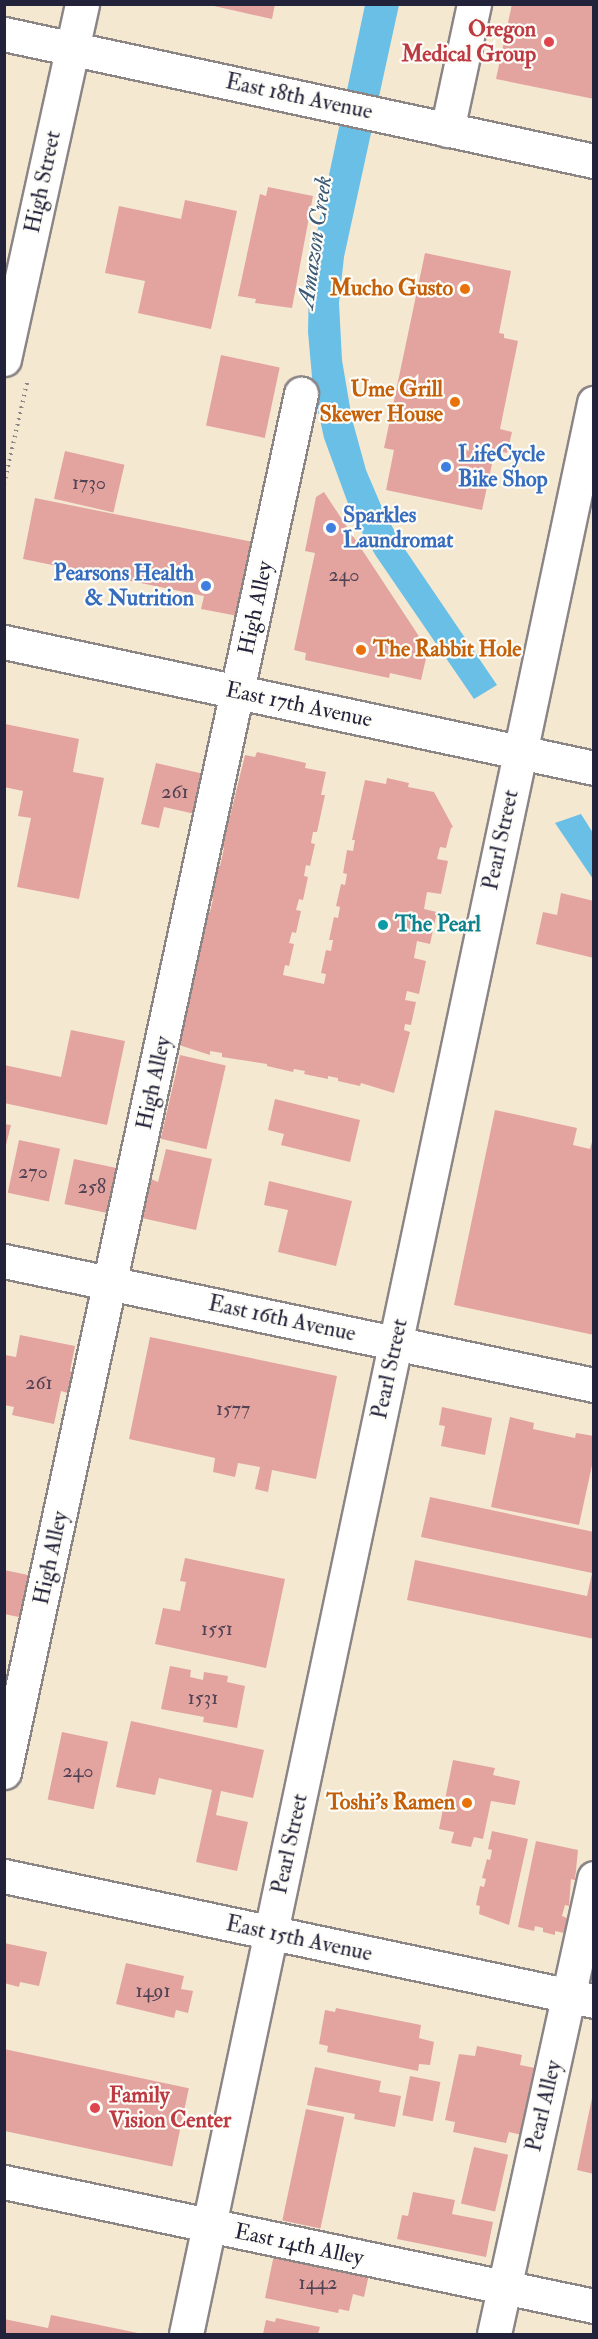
<!DOCTYPE html>
<style>
body{margin:0}
#map{position:relative;width:598px;height:2339px;overflow:hidden;background:#f4e8d1;font-family:"IM FELL Double Pica",serif}
div>[style]{position:absolute}
[style*='--x']{left:calc(var(--x)*1px);top:calc(var(--y)*1px);width:calc(var(--w)*1px);rotate:calc(var(--a)*1deg)}
.water>*{inset:0;background:#69bfe6}
.building>*{inset:0;background:#e3a4a0;transform-origin:0 0}
.path>*{height:4px;margin-top:-2px;transform-origin:0;background:repeating-linear-gradient(90deg,#8b8586 0 1.5px,transparent 0 6px)}
.roads{filter:drop-shadow(2px 0 #8b8586) drop-shadow(-2px 0 #8b8586) drop-shadow(0 2px #8b8586) drop-shadow(0 -2px #8b8586)}
.minor>*{height:33px;margin:-16.5px;padding:0 16.5px;transform-origin:16.5px;border-radius:16.5px;background:#fff}
.major>*{height:33px;margin:-16.5px;padding:0 16.5px;transform-origin:16.5px;border-radius:16.5px;background:#fff}
.dots>*{width:16px;height:16px;translate:-50% -50%;box-sizing:border-box;border:3px solid #fdfcf7;border-radius:50%}
span{translate:-50% -50%;white-space:nowrap;text-align:center;line-height:1.15;-webkit-text-stroke:4.5px #fdfcf7;paint-order:stroke}
.number-label{font-size:20px;color:#524254}
.number-label span{-webkit-text-stroke-width:0}
.health-label{font-size:22px;color:#be3a42;font-weight:700}
.right{translate:-100% -50%;text-align:right}
.left{translate:0 -50%;text-align:left}
.street-label{font-size:22px;color:#22223b}
.food-label{font-size:22px;color:#c56008;font-weight:700}
.shop-label{font-size:22px;color:#366cbe;font-weight:700}
.culture-label{font-size:22px;color:#0d838f;font-weight:700}
.water-label{font-size:24px;color:#3b5977;font-style:italic}
.frame{position:absolute;inset:0;border:6px solid #22223b;pointer-events:none}
</style>
<div id="map">
<div class="water">
<div style="clip-path:polygon(365px 5px,399px 5px,344px 257px,339px 303px,342px 360px,352px 419px,366px 470px,383px 510px,404px 548px,497px 685px,474px 699px,376px 556px,353px 517px,324px 438px,313px 388px,308px 332px,309px 284px,318px 227px)"></div>
<div style="clip-path:polygon(581px 814px,593px 833px,593px 879px,555px 823px)"></div>
</div>
<div class="building">
<div style="clip-path:polygon(205px 4px,275px 4px,272px 19px)"></div>
<div style="clip-path:polygon(512px 4px,594px 4px,594px 99px,496px 79px)"></div>
<div style="clip-path:polygon(268px 187px,313px 196px,292px 308px,255px 303px,256px 299px,238px 296px,260px 194px,266px 196px)"></div>
<div style="clip-path:polygon(185px 200px,237px 211px,211px 329px,138px 313px,145px 281px,105px 273px,119px 206px,181px 219px)"></div>
<div style="clip-path:polygon(425px 253px,511px 271px,499px 333px,504px 334px,504px 338px,518px 341px,500px 429px,512px 432px,507px 453px,495px 450px,482px 510px,386px 490px,394px 450px,384px 448px)"></div>
<div style="left:221px;top:355px;width:60px;height:72px;rotate:12deg"></div>
<div style="left:65px;top:451px;width:61px;height:49px;rotate:13deg"></div>
<div style="clip-path:polygon(324px 492px,428px 650px,421px 680px,390px 673px,389px 678px,305px 660px,306px 653px,294px 650px,315px 553px,305px 551px,316px 497px)"></div>
<div style="clip-path:polygon(35px 498px,253px 542px,238px 616px,201px 609px,204px 596px,23px 559px)"></div>
<div style="clip-path:polygon(5px 724px,79px 739px,73px 772px,104px 778px,79px 899px,17px 887px,31px 818px,18px 816px,23px 791px,4px 787px)"></div>
<div style="clip-path:polygon(257px 752px,306px 763px,305px 768px,326px 772px,321px 795px,325px 795px,317px 832px,313px 832px,311px 843px,315px 844px,310px 866px,306px 865px,304px 876px,308px 877px,303px 900px,299px 899px,296px 910px,301px 911px,296px 933px,292px 932px,289px 943px,294px 944px,289px 966px,285px 965px,283px 975px,324px 984px,326px 974px,321px 973px,326px 950px,331px 951px,333px 940px,329px 940px,334px 917px,338px 918px,340px 907px,336px 906px,341px 884px,345px 885px,347px 874px,343px 873px,347px 850px,353px 851px,355px 840px,352px 840px,365px 780px,386px 784px,387px 778px,409px 783px,408px 787px,434px 792px,453px 827px,451px 828px,446px 848px,440px 847px,437px 859px,448px 861px,441px 894px,427px 892px,424px 909px,437px 912px,430px 944px,417px 941px,414px 958px,426px 961px,419px 994px,407px 991px,405px 1000px,416px 1002px,411px 1025px,405px 1024px,404px 1030px,410px 1032px,394px 1093px,361px 1083px,360px 1086px,338px 1081px,338px 1078px,328px 1076px,328px 1079px,304px 1074px,305px 1071px,294px 1069px,293px 1072px,267px 1066px,267px 1064px,222px 1057px,222px 1053px,210px 1051px,210px 1055px,173px 1043px,191px 966px,196px 967px,199px 945px,194px 944px,202px 910px,210px 912px,213px 899px,205px 897px,212px 864px,220px 866px,224px 848px,216px 846px,223px 814px,230px 816px,245px 755px,255px 757px)"></div>
<div style="clip-path:polygon(156px 763px,204px 774px,195px 814px,164px 807px,159px 828px,141px 824px)"></div>
<div style="clip-path:polygon(561px 893px,594px 901px,594px 958px,536px 944px,543px 912px,557px 915px)"></div>
<div style="clip-path:polygon(71px 1030px,125px 1041px,107px 1125px,4px 1103px,4px 1065px,61px 1077px)"></div>
<div style="left:180px;top:1055px;width:47px;height:86px;rotate:13deg"></div>
<div style="clip-path:polygon(275px 1099px,360px 1120px,350px 1162px,281px 1145px,284px 1134px,268px 1130px)"></div>
<div style="clip-path:polygon(495px 1110px,577px 1128px,573px 1145px,590px 1149px,594px 1135px,594px 1335px,454px 1305px)"></div>
<div style="clip-path:polygon(4px 1124px,11px 1125px,5px 1149px,4px 1149px)"></div>
<div style="left:19px;top:1140px;width:42px;height:54px;rotate:12deg"></div>
<div style="clip-path:polygon(166px 1149px,212px 1159px,196px 1230px,142px 1218px,151px 1179px,158px 1182px)"></div>
<div style="left:74px;top:1159px;width:47px;height:46px;rotate:12deg"></div>
<div style="clip-path:polygon(269px 1181px,352px 1201px,336px 1266px,278px 1252px,288px 1210px,264px 1205px)"></div>
<div style="clip-path:polygon(20px 1335px,75px 1346px,70px 1371px,76px 1373px,71px 1394px,61px 1391px,54px 1424px,12px 1415px,14px 1407px,4px 1405px,5px 1355px,16px 1357px)"></div>
<div style="clip-path:polygon(150px 1337px,337px 1376px,316px 1479px,272px 1470px,268px 1492px,255px 1489px,260px 1467px,238px 1463px,235px 1477px,213px 1472px,215px 1458px,129px 1439px)"></div>
<div style="clip-path:polygon(442px 1407px,492px 1418px,485px 1455px,441px 1446px,445px 1426px,439px 1425px)"></div>
<div style="clip-path:polygon(510px 1417px,534px 1423px,533px 1429px,575px 1438px,576px 1433px,594px 1436px,594px 1456px,579px 1525px,491px 1507px)"></div>
<div style="clip-path:polygon(430px 1497px,594px 1532px,594px 1639px,407px 1600px,415px 1560px,587px 1596px,592px 1573px,421px 1537px)"></div>
<div style="clip-path:polygon(185px 1558px,285px 1579px,266px 1668px,155px 1644px,163px 1608px,180px 1611px,186px 1582px,180px 1581px)"></div>
<div style="clip-path:polygon(4px 1570px,33px 1576px,24px 1618px,4px 1614px)"></div>
<div style="clip-path:polygon(170px 1666px,191px 1670px,190px 1677px,203px 1680px,204px 1672px,228px 1676px,227px 1682px,245px 1686px,237px 1728px,203px 1722px,204px 1717px,161px 1709px)"></div>
<div style="clip-path:polygon(131px 1721px,264px 1750px,253px 1798px,221px 1791px,216px 1815px,248px 1822px,237px 1871px,196px 1862px,212px 1790px,159px 1778px,155px 1795px,116px 1787px)"></div>
<div style="left:62px;top:1732px;width:47px;height:69px;rotate:12deg"></div>
<div style="clip-path:polygon(453px 1760px,495px 1768px,493px 1775px,520px 1781px,515px 1805px,491px 1801px,483px 1839px,474px 1837px,471px 1847px,451px 1843px,454px 1832px,439px 1829px)"></div>
<div style="clip-path:polygon(492px 1831px,528px 1839px,509px 1925px,479px 1914px,480px 1906px,476px 1905px,480px 1886px,484px 1887px,486px 1879px,482px 1878px,487px 1859px,490px 1860px,492px 1850px,488px 1849px)"></div>
<div style="clip-path:polygon(536px 1841px,578px 1850px,575px 1880px,571px 1879px,569px 1906px,565px 1905px,562px 1916px,567px 1918px,564px 1933px,555px 1931px,555px 1935px,543px 1932px,543px 1928px,535px 1926px,534px 1931px,518px 1927px)"></div>
<div style="clip-path:polygon(4px 1943px,47px 1952px,39px 1986px,20px 1982px,19px 1987px,4px 1983px)"></div>
<div style="clip-path:polygon(126px 1963px,184px 1976px,181px 1989px,193px 1991px,188px 2013px,176px 2010px,174px 2018px,116px 2004px)"></div>
<div style="clip-path:polygon(336px 2008px,421px 2025px,419px 2038px,434px 2042px,430px 2065px,419px 2064px,418px 2071px,327px 2052px,328px 2046px,319px 2044px,325px 2010px,335px 2012px)"></div>
<div style="clip-path:polygon(477px 2046px,522px 2055px,520px 2065px,535px 2068px,522px 2135px,509px 2132px,506px 2143px,453px 2132px,455px 2122px,445px 2120px,459px 2054px,475px 2056px)"></div>
<div style="left:4px;top:2049px;width:189px;height:80px;rotate:12deg"></div>
<div style="clip-path:polygon(315px 2067px,381px 2081px,379px 2092px,401px 2096px,395px 2127px,354px 2119px,355px 2114px,307px 2105px)"></div>
<div style="left:410px;top:2076px;width:31px;height:40px;rotate:11deg"></div>
<div style="clip-path:polygon(592px 2098px,594px 2098px,594px 2174px,577px 2170px)"></div>
<div style="left:306px;top:2109px;width:39px;height:114px;rotate:12deg"></div>
<div style="left:474px;top:2147px;width:35px;height:58px;rotate:13deg"></div>
<div style="clip-path:polygon(413px 2192px,455px 2200px,452px 2214px,493px 2222px,486px 2257px,397px 2239px,402px 2215px,408px 2216px)"></div>
<div style="clip-path:polygon(275px 2250px,370px 2270px,364px 2297px,353px 2294px,349px 2311px,339px 2309px,338px 2313px,265px 2298px)"></div>
<div style="clip-path:polygon(51px 2315px,138px 2333px,138px 2334px,4px 2334px,4px 2319px,48px 2328px)"></div>
<div style="clip-path:polygon(276px 2318px,320px 2327px,318px 2334px,263px 2334px,266px 2320px,275px 2322px)"></div>
</div>
<div class="path">
<div style="--x:4;--y:484;--w:104;--a:-77.2"></div>
</div>
<div class="roads">
<div class="minor">
<div style="--x:447;--y:130;--w:129;--a:-77.9"></div>
<div style="--x:4;--y:359;--w:363;--a:-77.6"></div>
<div style="--x:4;--y:642;--w:603;--a:12.05"></div>
<div style="--x:4;--y:1261;--w:603;--a:11.87"></div>
<div style="--x:4;--y:1772;--w:1410;--a:-77.84"></div>
<div style="--x:4;--y:1876;--w:603;--a:11.96"></div>
<div style="--x:4;--y:2182;--w:603;--a:11.87"></div>
<div style="--x:494;--y:2334;--w:467;--a:-77.6"></div>
</div>
<div class="major">
<div style="--x:4;--y:34;--w:604;--a:12.15"></div>
<div style="--x:186;--y:2334;--w:1974;--a:-78.07"></div>
</div>
</div>
<div class="dots">
<div style="left:549px;top:42px;background:#e0444e"></div>
<div style="left:465px;top:289px;background:#e8710a"></div>
<div style="left:455px;top:402px;background:#e8710a"></div>
<div style="left:446px;top:467px;background:#3f7fe0"></div>
<div style="left:331px;top:528px;background:#3f7fe0"></div>
<div style="left:206px;top:586px;background:#3f7fe0"></div>
<div style="left:361px;top:650px;background:#e8710a"></div>
<div style="left:383px;top:925px;background:#0f9aa8"></div>
<div style="left:467px;top:1803px;background:#e8710a"></div>
<div style="left:95px;top:2108px;background:#e0444e"></div>
</div>
<div class="number-label">
<span style="left:89px;top:482px">1730</span>
<span style="left:344px;top:574px">240</span>
<span style="left:175px;top:791px">261</span>
<span style="left:33px;top:1171px">270</span>
<span style="left:92px;top:1186px">258</span>
<span style="left:39px;top:1382px">261</span>
<span style="left:233px;top:1408px">1577</span>
<span style="left:217px;top:1628px">1551</span>
<span style="left:203px;top:1697px">1531</span>
<span style="left:78px;top:1770px">240</span>
<span style="left:153px;top:1990px">1491</span>
<span style="left:318px;top:2282px">1442</span>
</div>
<div class="health-label">
<span class="right" style="left:536px;top:42px">Oregon<br>Medical Group</span>
<span class="left" style="left:109px;top:2108px">Family<br>Vision Center</span>
</div>
<div class="street-label">
<span style="left:299px;top:97px;rotate:12deg">East 18th Avenue</span>
<span style="left:43px;top:182px;rotate:-78deg">High Street</span>
<span style="left:256px;top:608px;rotate:-78deg">High Alley</span>
<span style="left:299px;top:705px;rotate:12deg">East 17th Avenue</span>
<span style="left:501px;top:840px;rotate:-78deg">Pearl Street</span>
<span style="left:154px;top:1083px;rotate:-78deg">High Alley</span>
<span style="left:282px;top:1319px;rotate:12deg">East 16th Avenue</span>
<span style="left:390px;top:1369px;rotate:-78deg">Pearl Street</span>
<span style="left:51px;top:1558px;rotate:-78deg">High Alley</span>
<span style="left:290px;top:1844px;rotate:-78deg">Pearl Street</span>
<span style="left:299px;top:1939px;rotate:12deg">East 15th Avenue</span>
<span style="left:544px;top:2106px;rotate:-77deg">Pearl Alley</span>
<span style="left:299px;top:2245px;rotate:12deg">East 14th Alley</span>
</div>
<div class="food-label">
<span class="right" style="left:453px;top:289px">Mucho Gusto</span>
<span class="right" style="left:443px;top:402px">Ume Grill<br>Skewer House</span>
<span class="left" style="left:373px;top:650px">The Rabbit Hole</span>
<span class="right" style="left:455px;top:1803px">Toshi's Ramen</span>
</div>
<div class="shop-label">
<span class="left" style="left:458px;top:467px">LifeCycle<br>Bike Shop</span>
<span class="left" style="left:343px;top:528px">Sparkles<br>Laundromat</span>
<span class="right" style="left:194px;top:586px">Pearsons Health<br>&amp; Nutrition</span>
</div>
<div class="culture-label">
<span class="left" style="left:395px;top:925px">The Pearl</span>
</div>
<div class="water-label">
<span style="left:315px;top:242px;rotate:-82deg">Amazon Creek</span>
</div>
<div class="frame"></div>
</div>
